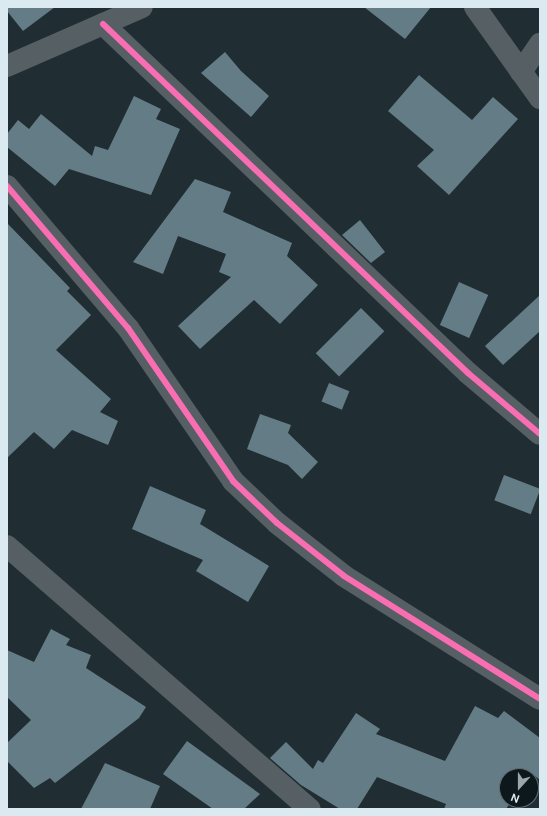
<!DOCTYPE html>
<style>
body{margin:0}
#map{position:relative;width:547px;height:816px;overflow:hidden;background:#202e34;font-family:"DM Sans",sans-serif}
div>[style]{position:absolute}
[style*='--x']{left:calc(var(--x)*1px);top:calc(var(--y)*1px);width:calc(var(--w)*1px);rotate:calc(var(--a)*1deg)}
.building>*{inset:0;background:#647c86;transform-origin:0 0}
.minor>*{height:22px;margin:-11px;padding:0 11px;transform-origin:11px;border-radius:11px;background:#555f64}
.cycleway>*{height:6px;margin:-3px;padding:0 3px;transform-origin:3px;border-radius:3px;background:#f96db3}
span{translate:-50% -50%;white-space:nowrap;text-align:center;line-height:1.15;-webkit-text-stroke:4px #0d181c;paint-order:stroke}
.frame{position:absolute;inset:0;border:8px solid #dbeaf0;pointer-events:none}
.north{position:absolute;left:499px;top:768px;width:40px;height:40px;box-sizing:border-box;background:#0d181c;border:1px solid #5f6c71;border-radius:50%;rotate:201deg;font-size:11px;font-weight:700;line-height:16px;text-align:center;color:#dbeaf0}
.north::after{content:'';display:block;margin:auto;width:14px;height:18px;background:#9aa8ae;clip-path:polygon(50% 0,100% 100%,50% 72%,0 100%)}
</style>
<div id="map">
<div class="building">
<div style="clip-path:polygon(7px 7px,55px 7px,23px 31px,7px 11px)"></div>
<div style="clip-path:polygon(364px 7px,431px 7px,405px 39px)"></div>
<div style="clip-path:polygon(225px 52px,241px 71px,269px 96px,251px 117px,201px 73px)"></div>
<div style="clip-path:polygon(419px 75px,472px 120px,493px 97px,518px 119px,449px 195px,417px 166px,434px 150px,388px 111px)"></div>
<div style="clip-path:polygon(134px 96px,161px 109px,156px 119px,180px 129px,151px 195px,69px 169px,55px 186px,7px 147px,7px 134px,18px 120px,29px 129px,41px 114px,92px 156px,95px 146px,108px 150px)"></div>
<div style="clip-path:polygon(195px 179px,231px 192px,223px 212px,292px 243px,287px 256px,318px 285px,280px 324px,254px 300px,200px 349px,178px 326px,231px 277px,219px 272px,226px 254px,178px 236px,163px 274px,133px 262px)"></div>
<div style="clip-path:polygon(360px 220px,385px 252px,371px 263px,342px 235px)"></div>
<div style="clip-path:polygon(7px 223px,70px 288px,67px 291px,91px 315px,56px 350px,111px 399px,100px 412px,118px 421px,108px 445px,72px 430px,54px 449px,34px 432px,7px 458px)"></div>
<div style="left:459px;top:282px;width:32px;height:47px;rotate:24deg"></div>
<div style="clip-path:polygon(540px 295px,540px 331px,503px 365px,485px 346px)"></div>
<div style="left:361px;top:308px;width:33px;height:64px;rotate:45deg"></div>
<div style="left:329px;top:383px;width:22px;height:20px;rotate:22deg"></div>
<div style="clip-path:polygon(260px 414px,291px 425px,288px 433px,318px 462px,302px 479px,288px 465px,247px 449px)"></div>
<div style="left:504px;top:475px;width:39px;height:27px;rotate:21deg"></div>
<div style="clip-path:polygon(150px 486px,206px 510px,200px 524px,269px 566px,248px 602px,196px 571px,203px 560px,132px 529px)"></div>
<div style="clip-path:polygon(51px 629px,70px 639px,66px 645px,91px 655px,86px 668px,146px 707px,139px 718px,55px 783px,50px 778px,34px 788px,7px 761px,7px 743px,31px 720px,7px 697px,7px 650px,34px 662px)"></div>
<div style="clip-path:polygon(475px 706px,498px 718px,504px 711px,540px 738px,540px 780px,531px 773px,529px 776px,507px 776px,507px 800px,512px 800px,506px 809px,444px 809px,446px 804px,377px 777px,357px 809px,340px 809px,301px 785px,270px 758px,286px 742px,313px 769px,318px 760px,323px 763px,356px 713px,380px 729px,376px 734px,445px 761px)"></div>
<div style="clip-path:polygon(187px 741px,260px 794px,244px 809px,213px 809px,163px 774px)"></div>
<div style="clip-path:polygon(105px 763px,160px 786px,150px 809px,81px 809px)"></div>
</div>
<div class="minor">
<div style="--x:475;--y:7;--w:112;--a:54.5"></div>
<div style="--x:103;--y:24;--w:505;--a:43.72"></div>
<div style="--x:468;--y:373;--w:94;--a:40.3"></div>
<div style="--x:7;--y:66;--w:147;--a:-23.6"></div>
<div style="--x:521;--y:72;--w:34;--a:-56"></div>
<div style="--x:7;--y:186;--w:187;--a:49.6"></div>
<div style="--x:128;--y:328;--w:186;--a:55.5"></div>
<div style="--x:233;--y:481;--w:61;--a:43.7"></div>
<div style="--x:277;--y:523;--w:85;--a:38.3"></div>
<div style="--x:344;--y:576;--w:231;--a:32.1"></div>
<div style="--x:7;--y:546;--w:401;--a:41"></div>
</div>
<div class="cycleway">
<div style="--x:103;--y:24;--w:505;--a:43.72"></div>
<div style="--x:468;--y:373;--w:94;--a:40.3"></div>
<div style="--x:7;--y:186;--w:187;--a:49.6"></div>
<div style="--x:128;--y:328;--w:186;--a:55.5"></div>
<div style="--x:233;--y:481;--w:61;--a:43.7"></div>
<div style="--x:277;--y:523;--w:85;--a:38.3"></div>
<div style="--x:344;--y:576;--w:231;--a:32.1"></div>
</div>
<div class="frame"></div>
<div class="north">N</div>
</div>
